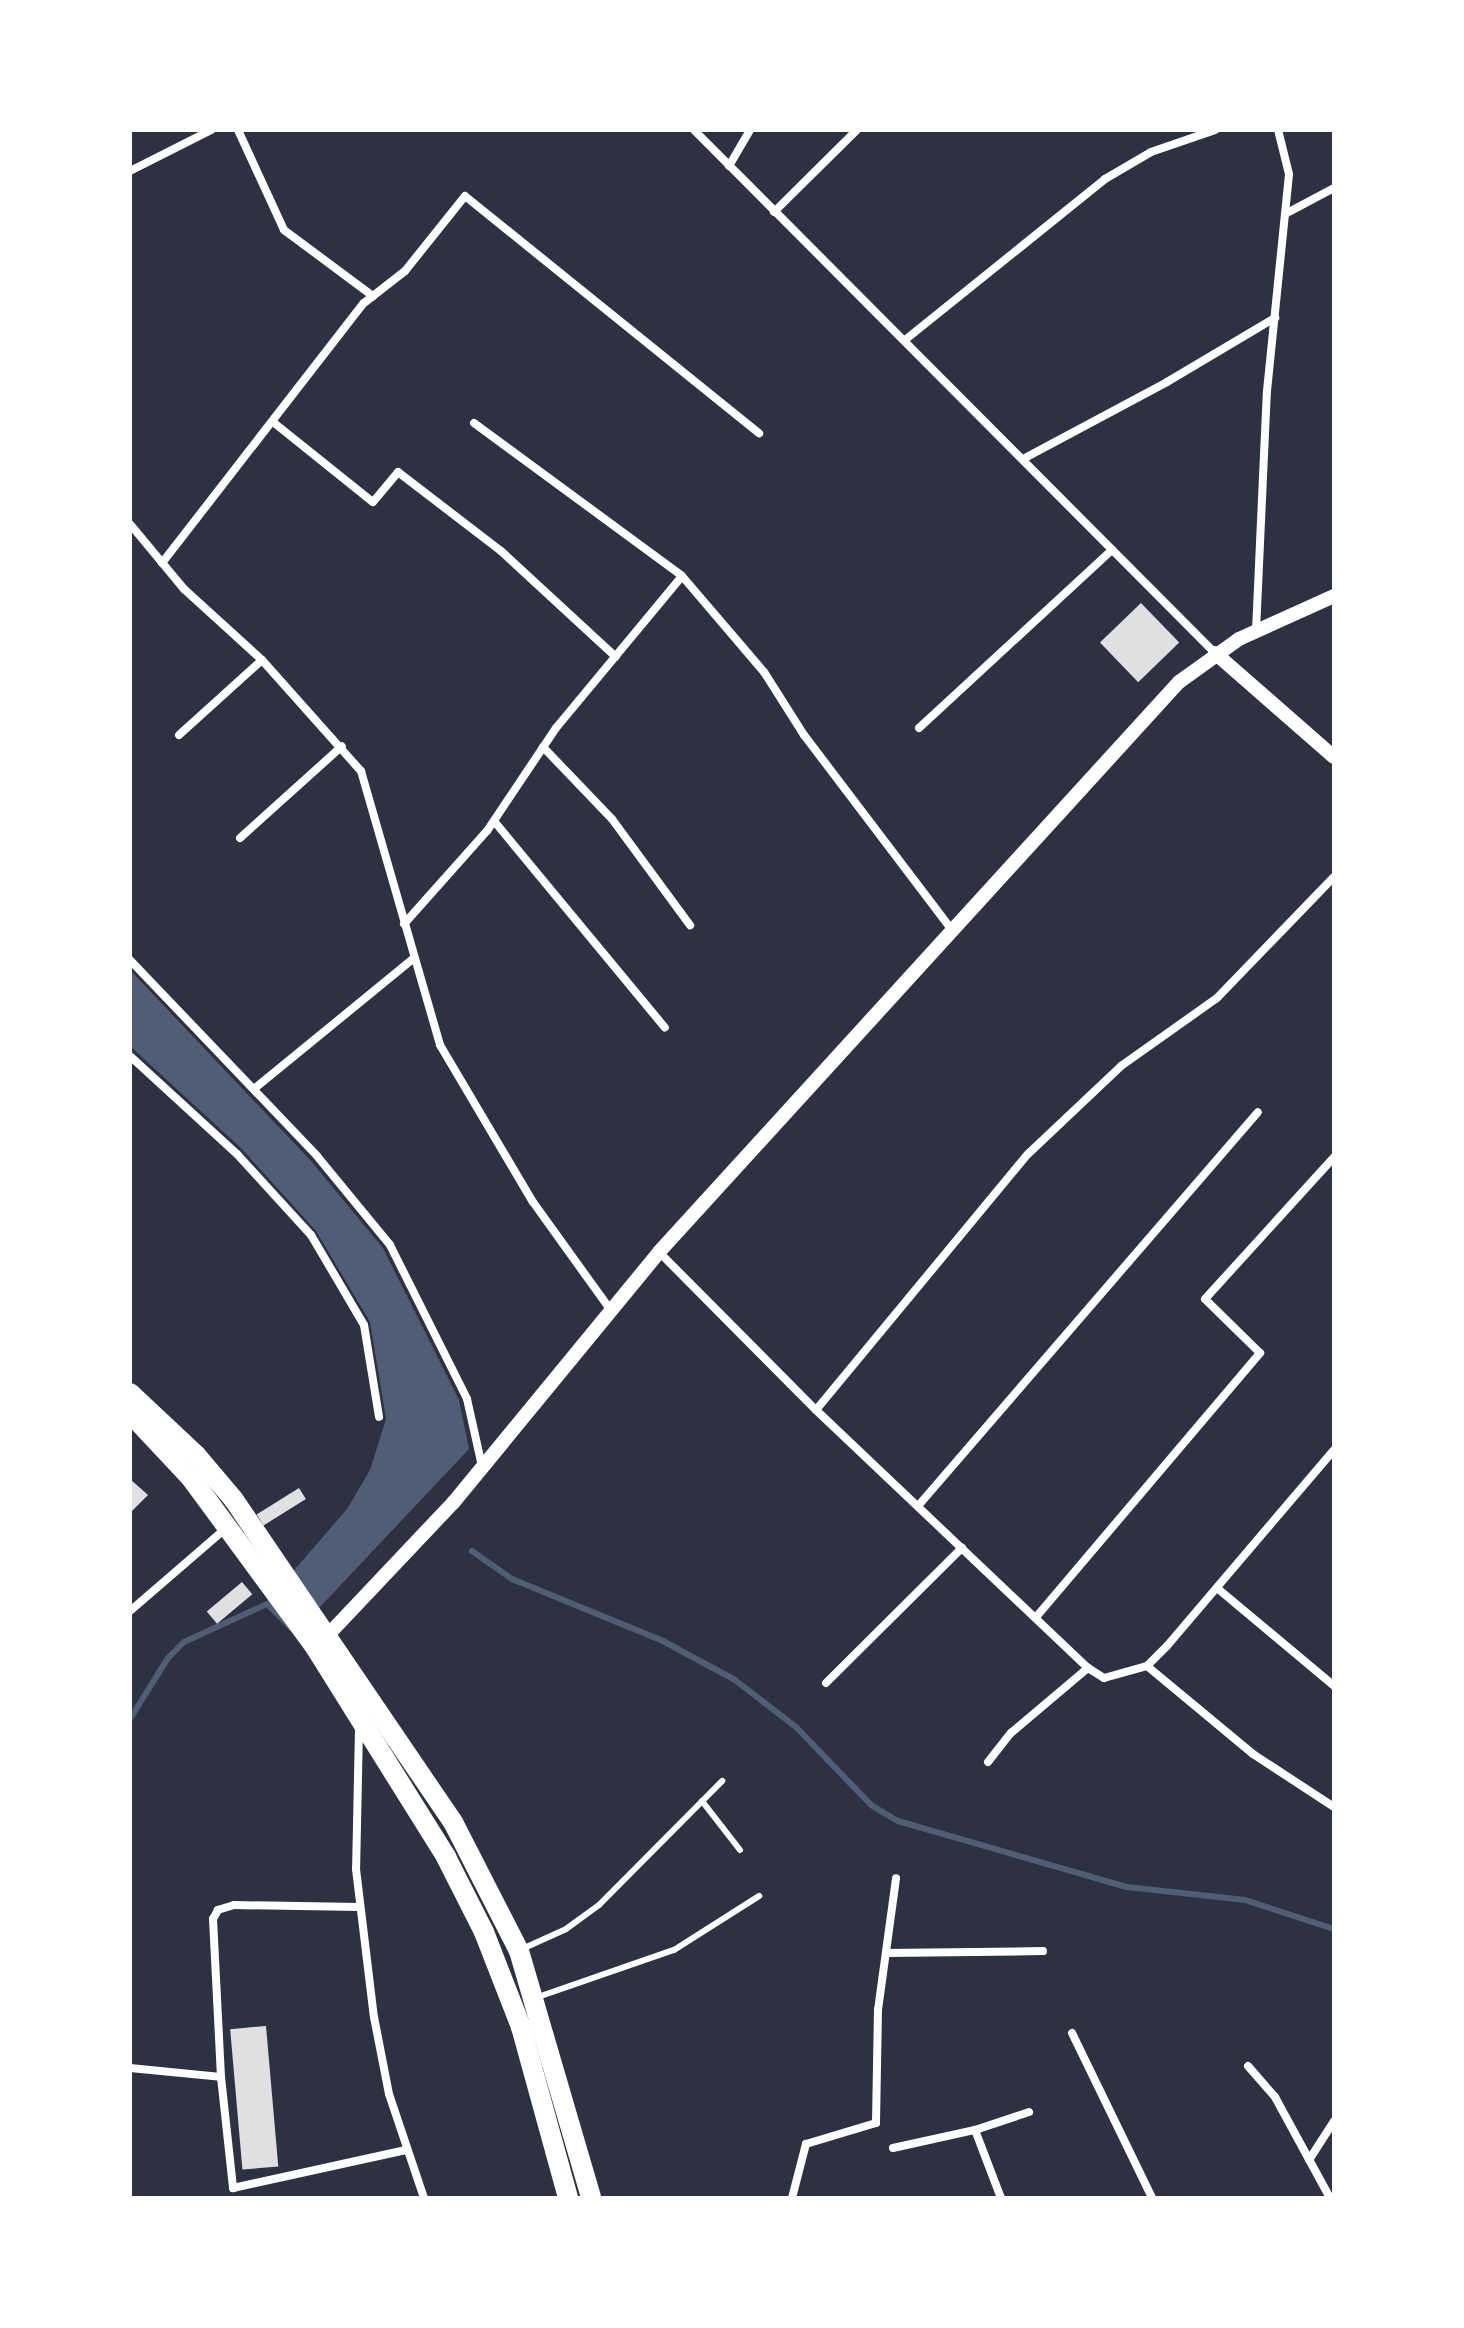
<!DOCTYPE html>
<style>
body{margin:0}
#map{position:relative;width:1464px;height:2328px;overflow:hidden;background:#2d3142;font-family:"DM Sans",sans-serif}
div>[style]{position:absolute}
[style*='--x']{left:calc(var(--x)*1px);top:calc(var(--y)*1px);width:calc(var(--w)*1px);rotate:calc(var(--a)*1deg)}
.water>*{inset:0;background:#4f5d75}
.stream>*{height:6px;margin:-3px;padding:0 3px;transform-origin:3px;border-radius:3px;background:#4f5d75}
.building>*{inset:0;background:#e0e0e3;transform-origin:0 0}
.service>*{height:6px;margin:-3px;padding:0 3px;transform-origin:3px;border-radius:3px;background:#fff}
.minor>*{height:8px;margin:-4px;padding:0 4px;transform-origin:4px;border-radius:4px;background:#fff}
.tertiary>*{height:14px;margin:-7px;padding:0 7px;transform-origin:7px;border-radius:7px;background:#fff}
.primary>*{height:20px;margin:-10px;padding:0 10px;transform-origin:10px;border-radius:10px;background:#fff}
span{translate:-50% -50%;white-space:nowrap;text-align:center;line-height:1.15;-webkit-text-stroke:8px #fff;paint-order:stroke}
.frame{position:absolute;inset:0;border:132px solid #fff;pointer-events:none}
</style>
<div id="map">
<div class="water">
<div style="clip-path:polygon(130px 970px,311px 1161px,383px 1248px,459px 1400px,469px 1449px,320px 1607px,290px 1631px,264px 1605px,347px 1509px,370px 1470px,386px 1419px,370px 1322px,316px 1231px,242px 1149px,130px 1046px)"></div>
</div>
<div class="stream">
<div style="--x:472;--y:1551;--w:49;--a:35"></div>
<div style="--x:512;--y:1579;--w:163;--a:22.3"></div>
<div style="--x:663;--y:1641;--w:82;--a:28.4"></div>
<div style="--x:735;--y:1680;--w:78;--a:37.7"></div>
<div style="--x:797;--y:1728;--w:107;--a:46.1"></div>
<div style="--x:871;--y:1805;--w:31;--a:31"></div>
<div style="--x:898;--y:1821;--w:238;--a:16.1"></div>
<div style="--x:1127;--y:1887;--w:119;--a:6.3"></div>
<div style="--x:1245;--y:1900;--w:94;--a:18"></div>
<div style="--x:130;--y:1719;--w:72;--a:-58.1"></div>
<div style="--x:168;--y:1658;--w:23;--a:-45"></div>
<div style="--x:184;--y:1642;--w:94;--a:-24.6"></div>
</div>
<div class="building">
<div style="left:1141px;top:603px;width:55px;height:57px;rotate:46deg"></div>
<div style="clip-path:polygon(130px 1479px,148px 1495px,130px 1513px)"></div>
<div style="left:299px;top:1488px;width:13px;height:50px;rotate:58deg"></div>
<div style="left:242px;top:1582px;width:16px;height:46px;rotate:50deg"></div>
<div style="left:266px;top:2026px;width:141px;height:36px;rotate:85deg"></div>
</div>
<div class="service">
<div style="--x:702;--y:1801;--w:62;--a:52.2"></div>
<div style="--x:522;--y:1949;--w:48;--a:-24.4"></div>
<div style="--x:566;--y:1929;--w:41;--a:-36"></div>
<div style="--x:599;--y:1905;--w:175;--a:-45.2"></div>
<div style="--x:535;--y:1998;--w:147;--a:-19.1"></div>
<div style="--x:674;--y:1950;--w:101;--a:-32.4"></div>
</div>
<div class="minor">
<div style="--x:238;--y:130;--w:110;--a:65.3"></div>
<div style="--x:284;--y:230;--w:111;--a:36.6"></div>
<div style="--x:694;--y:130;--w:738;--a:45.11"></div>
<div style="--x:729;--y:166;--w:42;--a:-59.7"></div>
<div style="--x:130;--y:171;--w:91;--a:-26.8"></div>
<div style="--x:774;--y:212;--w:117;--a:-44.7"></div>
<div style="--x:1285;--y:214;--w:55;--a:-28"></div>
<div style="--x:905;--y:340;--w:257;--a:-38.8"></div>
<div style="--x:1105;--y:179;--w:53;--a:-30.4"></div>
<div style="--x:1151;--y:152;--w:68;--a:-19"></div>
<div style="--x:273;--y:422;--w:128;--a:38.7"></div>
<div style="--x:373;--y:502;--w:39;--a:-50"></div>
<div style="--x:398;--y:472;--w:130;--a:37.5"></div>
<div style="--x:501;--y:551;--w:156;--a:42.7"></div>
<div style="--x:474;--y:423;--w:258;--a:36.3"></div>
<div style="--x:682;--y:576;--w:126;--a:49.5"></div>
<div style="--x:764;--y:672;--w:75;--a:57.6"></div>
<div style="--x:804;--y:735;--w:241;--a:52.8"></div>
<div style="--x:1023;--y:459;--w:163;--a:-28.1"></div>
<div style="--x:1167;--y:382;--w:126;--a:-30.7"></div>
<div style="--x:130;--y:524;--w:85;--a:50.3"></div>
<div style="--x:184;--y:589;--w:105;--a:42.3"></div>
<div style="--x:262;--y:660;--w:149;--a:48.3"></div>
<div style="--x:361;--y:771;--w:285;--a:73.9"></div>
<div style="--x:440;--y:1045;--w:182;--a:59.4"></div>
<div style="--x:533;--y:1202;--w:132;--a:54.3"></div>
<div style="--x:162;--y:563;--w:329;--a:-52.2"></div>
<div style="--x:364;--y:303;--w:52;--a:-38"></div>
<div style="--x:405;--y:271;--w:96;--a:-51.3"></div>
<div style="--x:465;--y:196;--w:378;--a:38.9"></div>
<div style="--x:1256;--y:631;--w:240;--a:-87.4"></div>
<div style="--x:1267;--y:391;--w:218;--a:-84.2"></div>
<div style="--x:1289;--y:174;--w:45;--a:-104"></div>
<div style="--x:919;--y:728;--w:263;--a:-42.7"></div>
<div style="--x:179;--y:735;--w:112;--a:-42.1"></div>
<div style="--x:543;--y:747;--w:100;--a:46.2"></div>
<div style="--x:612;--y:819;--w:132;--a:53.7"></div>
<div style="--x:494;--y:821;--w:268;--a:50.4"></div>
<div style="--x:240;--y:838;--w:137;--a:-42"></div>
<div style="--x:404;--y:924;--w:125;--a:-48.3"></div>
<div style="--x:487;--y:831;--w:124;--a:-56.2"></div>
<div style="--x:556;--y:728;--w:197;--a:-50.3"></div>
<div style="--x:130;--y:960;--w:271;--a:46.3"></div>
<div style="--x:317;--y:1156;--w:115;--a:50.6"></div>
<div style="--x:390;--y:1245;--w:172;--a:63.4"></div>
<div style="--x:467;--y:1399;--w:69;--a:77.4"></div>
<div style="--x:130;--y:1056;--w:145;--a:42.5"></div>
<div style="--x:237;--y:1154;--w:110;--a:47.6"></div>
<div style="--x:311;--y:1235;--w:104;--a:59.5"></div>
<div style="--x:364;--y:1325;--w:93;--a:80.7"></div>
<div style="--x:254;--y:1089;--w:205;--a:-39.3"></div>
<div style="--x:659;--y:1252;--w:223;--a:45.2"></div>
<div style="--x:816;--y:1410;--w:375;--a:43.5"></div>
<div style="--x:1088;--y:1668;--w:19;--a:32"></div>
<div style="--x:1104;--y:1678;--w:45;--a:-15.6"></div>
<div style="--x:1147;--y:1666;--w:28;--a:-45"></div>
<div style="--x:1167;--y:1646;--w:257;--a:-49.6"></div>
<div style="--x:816;--y:1410;--w:332;--a:-50.4"></div>
<div style="--x:1028;--y:1154;--w:128;--a:-43.4"></div>
<div style="--x:1121;--y:1066;--w:118;--a:-35.3"></div>
<div style="--x:1217;--y:998;--w:168;--a:-46"></div>
<div style="--x:918;--y:1506;--w:520;--a:-49.21"></div>
<div style="--x:1217;--y:1588;--w:153;--a:39.9"></div>
<div style="--x:130;--y:1611;--w:127;--a:-40.8"></div>
<div style="--x:1037;--y:1616;--w:345;--a:-49.7"></div>
<div style="--x:1260;--y:1353;--w:77;--a:-135.5"></div>
<div style="--x:1205;--y:1299;--w:192;--a:-47.7"></div>
<div style="--x:1147;--y:1666;--w:138;--a:39.7"></div>
<div style="--x:1253;--y:1754;--w:97;--a:33.2"></div>
<div style="--x:826;--y:1683;--w:192;--a:-44.8"></div>
<div style="--x:359;--y:1729;--w:140;--a:91.2"></div>
<div style="--x:356;--y:1869;--w:149;--a:83.1"></div>
<div style="--x:374;--y:2017;--w:78;--a:79"></div>
<div style="--x:389;--y:2094;--w:110;--a:71.4"></div>
<div style="--x:988;--y:1762;--w:37;--a:-52"></div>
<div style="--x:1011;--y:1733;--w:101;--a:-40.2"></div>
<div style="--x:359;--y:1907;--w:125;--a:-179.1"></div>
<div style="--x:234;--y:1905;--w:17;--a:163"></div>
<div style="--x:218;--y:1910;--w:10;--a:119"></div>
<div style="--x:213;--y:1919;--w:158;--a:87.1"></div>
<div style="--x:221;--y:2077;--w:112;--a:83.8"></div>
<div style="--x:233;--y:2188;--w:177;--a:-12.4"></div>
<div style="--x:886;--y:1953;--w:157;--a:-0.7"></div>
<div style="--x:1072;--y:2033;--w:183;--a:64.1"></div>
<div style="--x:1248;--y:2066;--w:41;--a:48.9"></div>
<div style="--x:1275;--y:2097;--w:115;--a:61.4"></div>
<div style="--x:130;--y:2068;--w:91;--a:5.6"></div>
<div style="--x:893;--y:2148;--w:84;--a:-12.4"></div>
<div style="--x:1309;--y:2160;--w:46;--a:-57.3"></div>
<div style="--x:792;--y:2198;--w:56;--a:-75.5"></div>
<div style="--x:806;--y:2144;--w:73;--a:-16.7"></div>
<div style="--x:876;--y:2123;--w:113;--a:-89"></div>
<div style="--x:878;--y:2010;--w:133;--a:-82.2"></div>
<div style="--x:1001;--y:2198;--w:73;--a:-110.9"></div>
<div style="--x:975;--y:2130;--w:57;--a:-18.4"></div>
</div>
<div class="tertiary">
<div style="--x:1215;--y:653;--w:158;--a:41.2"></div>
<div style="--x:328;--y:1635;--w:182;--a:-46.6"></div>
<div style="--x:453;--y:1503;--w:325;--a:-50.6"></div>
<div style="--x:659;--y:1252;--w:772;--a:-47.63"></div>
<div style="--x:1179;--y:682;--w:74;--a:-35.6"></div>
<div style="--x:1239;--y:639;--w:104;--a:-24.4"></div>
</div>
<div class="primary">
<div style="--x:130;--y:1393;--w:91;--a:43.2"></div>
<div style="--x:196;--y:1455;--w:59;--a:49.8"></div>
<div style="--x:234;--y:1500;--w:389;--a:55.8"></div>
<div style="--x:453;--y:1822;--w:145;--a:62.9"></div>
<div style="--x:519;--y:1951;--w:257;--a:73.7"></div>
<div style="--x:130;--y:1413;--w:89;--a:46.8"></div>
<div style="--x:191;--y:1478;--w:210;--a:53.7"></div>
<div style="--x:315;--y:1647;--w:248;--a:58"></div>
<div style="--x:446;--y:1857;--w:84;--a:63.1"></div>
<div style="--x:484;--y:1932;--w:102;--a:68.7"></div>
<div style="--x:521;--y:2027;--w:177;--a:74.6"></div>
</div>
<div class="frame"></div>
</div>
